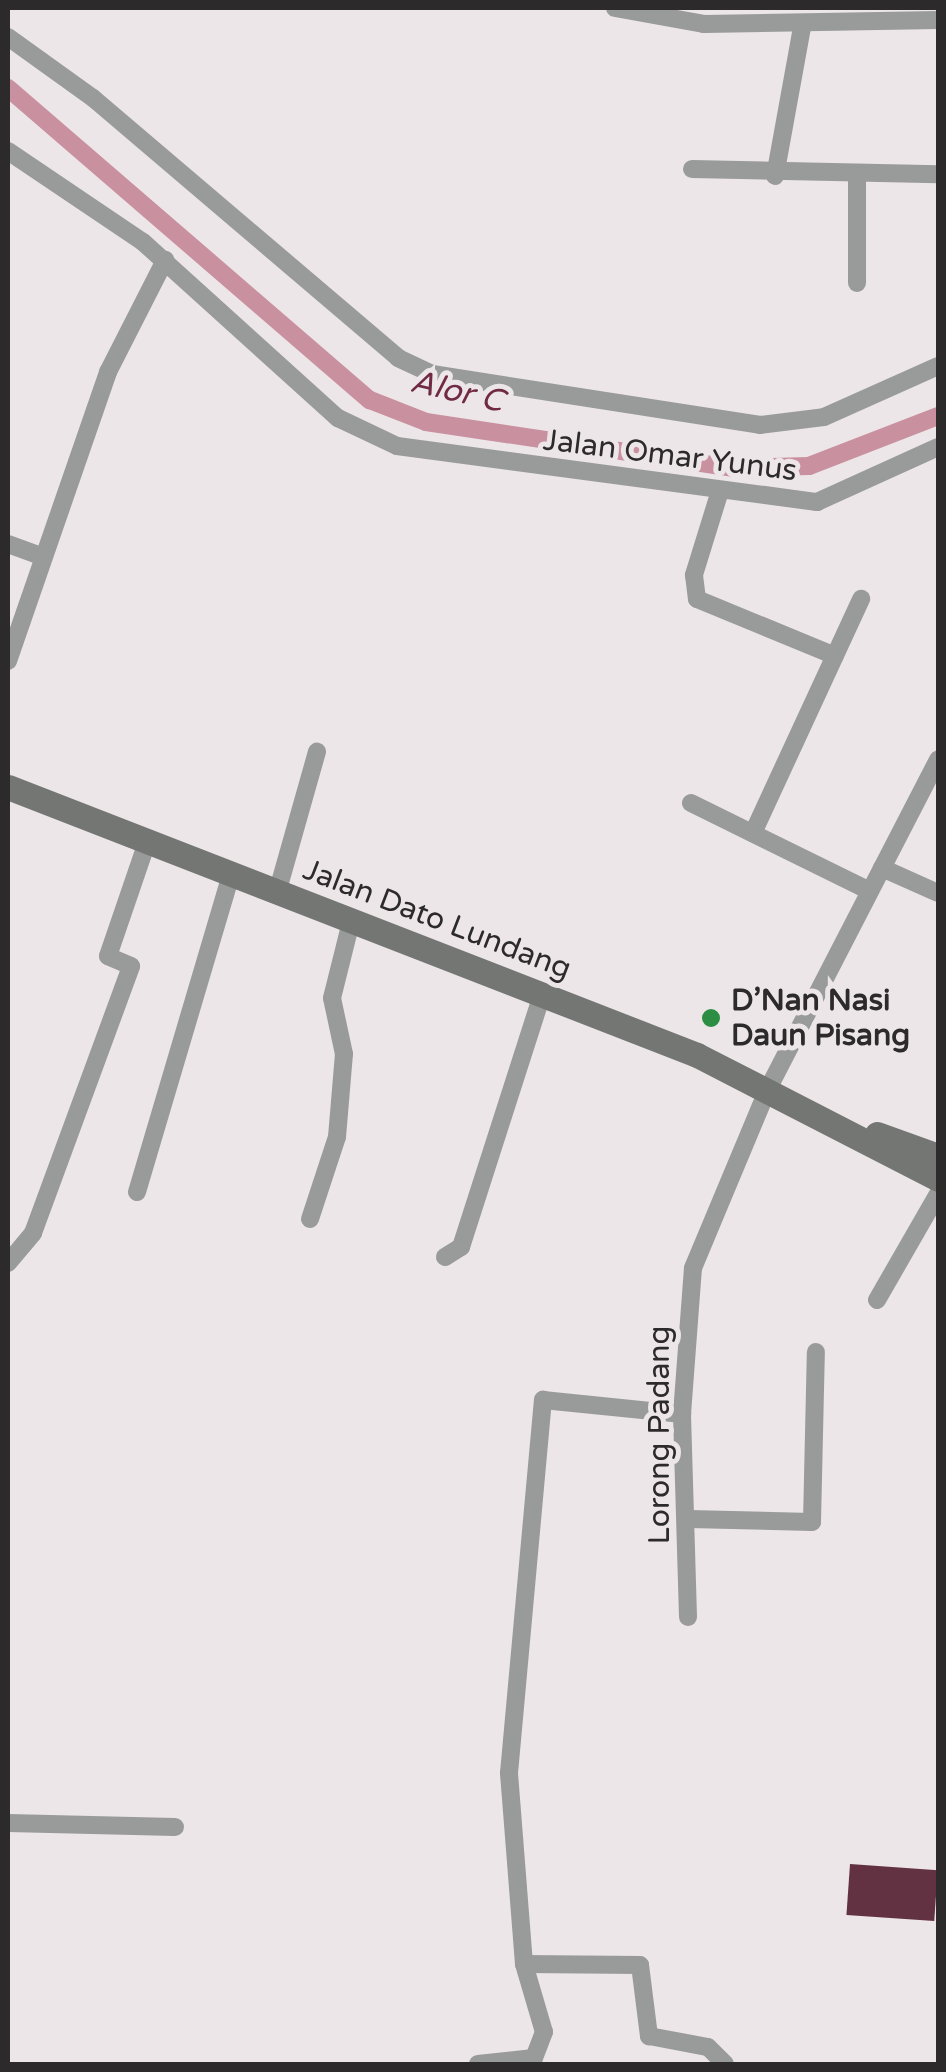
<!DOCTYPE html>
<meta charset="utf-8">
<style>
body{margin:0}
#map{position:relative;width:946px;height:2072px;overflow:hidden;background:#ece6e8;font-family:"Varela Round",sans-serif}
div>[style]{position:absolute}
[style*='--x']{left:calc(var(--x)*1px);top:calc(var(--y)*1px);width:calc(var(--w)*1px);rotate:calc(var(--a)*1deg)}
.canal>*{height:18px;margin:-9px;padding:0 9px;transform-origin:9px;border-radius:9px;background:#c990a0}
.building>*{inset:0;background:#623242;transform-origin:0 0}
.street>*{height:18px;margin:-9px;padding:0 9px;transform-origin:9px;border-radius:9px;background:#999b9a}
.secondary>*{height:25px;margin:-12.5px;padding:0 12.5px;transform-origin:12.5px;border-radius:12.5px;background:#747674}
.dots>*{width:28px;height:28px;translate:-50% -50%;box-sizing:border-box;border:5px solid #ece6e8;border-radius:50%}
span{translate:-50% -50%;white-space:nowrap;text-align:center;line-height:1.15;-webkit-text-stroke:10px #ece6e8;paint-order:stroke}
.street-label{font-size:30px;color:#2c2a2a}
.poi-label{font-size:30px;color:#2c2a2a;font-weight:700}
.left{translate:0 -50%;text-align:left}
.water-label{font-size:32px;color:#702a44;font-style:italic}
.frame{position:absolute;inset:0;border:10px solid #2c2a2a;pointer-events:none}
</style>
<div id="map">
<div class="canal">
<div style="--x:8;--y:88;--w:478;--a:40.8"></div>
<div style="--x:370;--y:400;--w:60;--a:21.4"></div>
<div style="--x:426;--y:422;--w:312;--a:8.5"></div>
<div style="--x:735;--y:468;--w:74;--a:-1.5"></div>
<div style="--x:809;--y:466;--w:138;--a:-21.2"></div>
</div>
<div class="building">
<div style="left:850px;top:1864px;width:88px;height:51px;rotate:4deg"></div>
</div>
<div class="street">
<div style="--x:615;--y:8;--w:90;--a:10.2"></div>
<div style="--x:704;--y:24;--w:234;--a:-1"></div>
<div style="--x:8;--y:37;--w:105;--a:35.7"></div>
<div style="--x:93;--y:98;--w:401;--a:40.4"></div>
<div style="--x:398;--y:358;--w:38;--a:25"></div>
<div style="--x:432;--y:374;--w:332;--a:8.8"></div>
<div style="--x:760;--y:425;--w:64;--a:-7.1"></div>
<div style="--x:824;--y:417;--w:125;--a:-24.1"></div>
<div style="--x:8;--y:151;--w:163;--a:34"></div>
<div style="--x:143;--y:242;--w:263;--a:42.1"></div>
<div style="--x:338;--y:418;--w:65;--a:25.4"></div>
<div style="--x:397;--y:446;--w:424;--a:7.6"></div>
<div style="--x:817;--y:502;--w:133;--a:-24.4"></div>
<div style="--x:692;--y:169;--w:246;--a:1.2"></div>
<div style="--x:775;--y:176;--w:151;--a:-79.7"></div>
<div style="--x:857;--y:283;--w:107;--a:-90"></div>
<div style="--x:719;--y:494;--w:85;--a:107.2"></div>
<div style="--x:694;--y:575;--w:24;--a:83"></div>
<div style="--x:697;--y:599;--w:149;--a:22.4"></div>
<div style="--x:8;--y:544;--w:35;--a:20"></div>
<div style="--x:8;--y:661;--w:306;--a:-70.9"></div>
<div style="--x:108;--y:372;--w:126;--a:-63"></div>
<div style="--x:691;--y:803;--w:199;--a:26.2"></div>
<div style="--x:753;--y:833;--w:258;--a:-65.2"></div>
<div style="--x:882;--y:868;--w:61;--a:24.1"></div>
<div style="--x:277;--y:893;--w:147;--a:-74.2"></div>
<div style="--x:137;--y:1192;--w:331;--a:-73.5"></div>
<div style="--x:310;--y:1219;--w:86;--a:-71.8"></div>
<div style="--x:337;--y:1137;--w:83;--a:-85.2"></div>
<div style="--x:344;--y:1054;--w:57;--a:-102.1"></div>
<div style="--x:332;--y:998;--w:78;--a:-76"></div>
<div style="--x:445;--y:1257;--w:19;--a:-32"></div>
<div style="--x:461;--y:1247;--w:265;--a:-72.2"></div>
<div style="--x:8;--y:1263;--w:39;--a:-50"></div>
<div style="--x:33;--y:1233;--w:284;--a:-69.8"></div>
<div style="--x:131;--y:966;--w:25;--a:-157"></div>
<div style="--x:108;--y:956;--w:120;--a:-71.1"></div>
<div style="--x:877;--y:1300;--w:122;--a:-60.1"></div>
<div style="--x:689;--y:1519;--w:123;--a:1.4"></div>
<div style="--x:812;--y:1522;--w:170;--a:-88.7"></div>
<div style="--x:688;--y:1617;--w:203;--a:-91.7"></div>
<div style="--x:682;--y:1414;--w:146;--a:-85.7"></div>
<div style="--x:693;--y:1268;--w:194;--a:-67.3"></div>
<div style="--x:768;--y:1089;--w:371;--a:-62.7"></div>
<div style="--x:8;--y:1823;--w:167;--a:1.4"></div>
<div style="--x:524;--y:1964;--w:116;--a:0.5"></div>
<div style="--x:640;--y:1965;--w:72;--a:82.8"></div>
<div style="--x:649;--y:2036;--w:60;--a:10.6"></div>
<div style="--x:708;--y:2047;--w:24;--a:45"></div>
<div style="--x:478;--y:2064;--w:56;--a:-6.1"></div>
<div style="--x:534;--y:2058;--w:28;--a:-69"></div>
<div style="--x:544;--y:2032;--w:71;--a:-106.4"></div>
<div style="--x:524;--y:1964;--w:192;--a:-94.5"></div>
<div style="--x:509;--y:1773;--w:375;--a:-84.8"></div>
<div style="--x:543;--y:1400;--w:140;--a:5.8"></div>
</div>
<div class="secondary">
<div style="--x:8;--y:787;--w:739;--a:21.25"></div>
<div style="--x:697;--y:1055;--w:271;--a:27.2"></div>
<div style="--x:877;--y:1134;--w:65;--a:19.8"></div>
</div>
<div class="dots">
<div style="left:711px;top:1018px;background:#2b8e43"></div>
</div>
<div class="street-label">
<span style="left:670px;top:456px;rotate:7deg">Jalan Omar Yunus</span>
<span style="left:437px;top:920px;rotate:21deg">Jalan Dato Lundang</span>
<span style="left:660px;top:1435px;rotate:-90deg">Lorong Padang</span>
</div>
<div class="poi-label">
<span class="left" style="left:731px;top:1018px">D’Nan Nasi<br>Daun Pisang</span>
</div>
<div class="water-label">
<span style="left:457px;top:392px;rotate:13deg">Alor C</span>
</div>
<div class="frame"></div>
</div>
